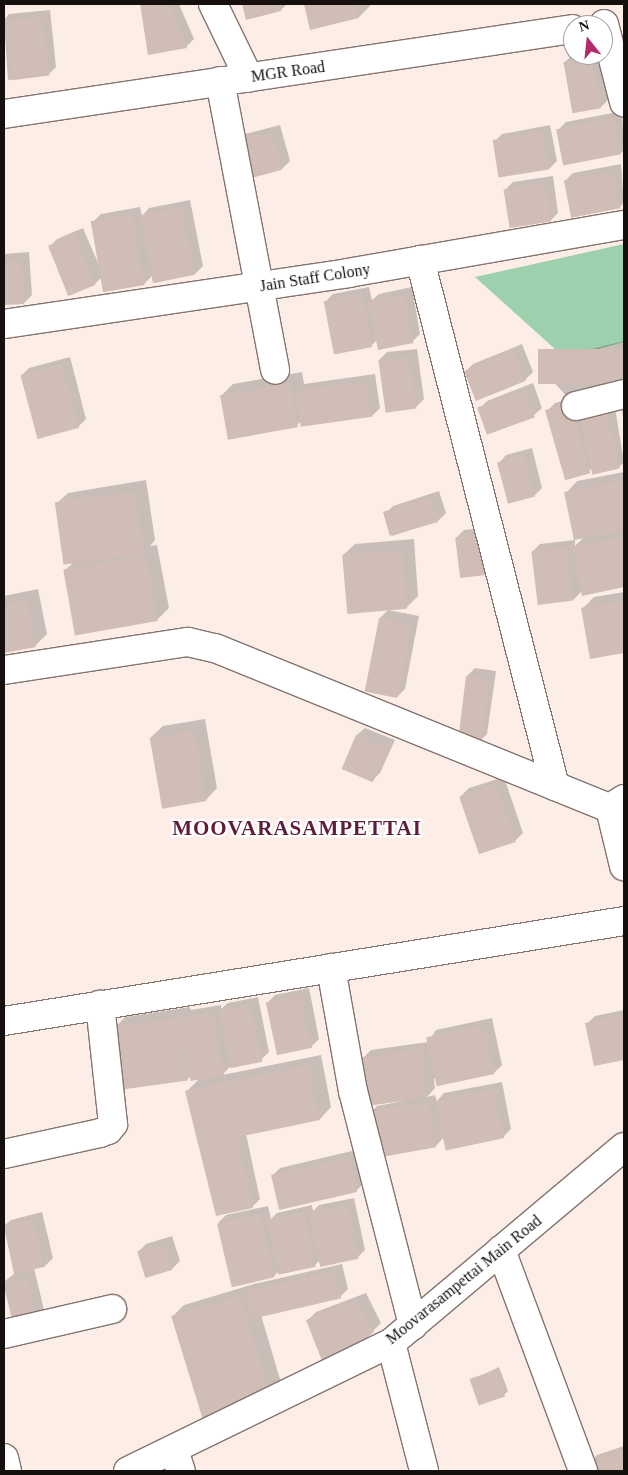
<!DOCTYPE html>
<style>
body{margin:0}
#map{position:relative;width:628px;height:1475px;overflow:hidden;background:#fcede7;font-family:Georgia,serif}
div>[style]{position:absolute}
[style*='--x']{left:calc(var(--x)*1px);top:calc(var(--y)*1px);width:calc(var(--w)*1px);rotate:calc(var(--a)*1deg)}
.green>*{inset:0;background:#9dd1ad}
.shadow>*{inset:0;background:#0003}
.building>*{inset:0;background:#cfbdb6;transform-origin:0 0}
.roads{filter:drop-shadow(1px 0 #85746e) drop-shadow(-1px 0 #85746e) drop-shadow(0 1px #85746e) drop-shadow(0 -1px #85746e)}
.minor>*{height:28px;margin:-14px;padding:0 14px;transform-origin:14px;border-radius:14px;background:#fff}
span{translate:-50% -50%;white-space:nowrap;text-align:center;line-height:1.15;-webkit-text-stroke:4.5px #fff;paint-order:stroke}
.street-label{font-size:16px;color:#150f0d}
.district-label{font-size:21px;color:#5f1d3a;font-weight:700;letter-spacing:1px}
.frame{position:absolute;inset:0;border:5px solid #150f0d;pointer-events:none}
.north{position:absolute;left:563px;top:15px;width:50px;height:50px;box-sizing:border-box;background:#fff;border:1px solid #a19f9e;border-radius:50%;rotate:344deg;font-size:14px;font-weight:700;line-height:20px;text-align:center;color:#150f0d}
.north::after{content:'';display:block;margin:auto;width:18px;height:22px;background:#b32b6d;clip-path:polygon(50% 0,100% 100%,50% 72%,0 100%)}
</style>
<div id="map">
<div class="green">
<div style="clip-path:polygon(624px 244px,624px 342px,565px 358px,475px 277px)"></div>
</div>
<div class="shadow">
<div style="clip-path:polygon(141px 4px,179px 4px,194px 39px,186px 47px,149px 53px)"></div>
<div style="clip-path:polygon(243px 4px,287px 4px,281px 10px,247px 19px)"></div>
<div style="clip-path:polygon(305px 4px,370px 4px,370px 6px,359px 17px,311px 29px)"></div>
<div style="clip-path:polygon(50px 10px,56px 67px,48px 75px,8px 80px,4px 20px,9px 14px)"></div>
<div style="clip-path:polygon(573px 54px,601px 55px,609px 99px,601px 107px,565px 62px)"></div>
<div style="clip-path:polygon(622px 111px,624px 150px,621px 153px,558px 130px,566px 122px)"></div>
<div style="clip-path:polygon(280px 125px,290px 161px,282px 169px,237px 142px,245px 134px)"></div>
<div style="clip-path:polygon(550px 125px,557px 161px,549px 169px,494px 142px,502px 134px)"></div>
<div style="clip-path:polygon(621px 164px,624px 202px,620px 207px,565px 181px,573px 173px)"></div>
<div style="clip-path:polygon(553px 176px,558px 213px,550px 221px,505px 190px,513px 182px)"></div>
<div style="clip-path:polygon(190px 200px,203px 266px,195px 274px,154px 283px,153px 275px,144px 284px,103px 276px,95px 284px,68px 295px,49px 247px,57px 239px,83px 228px,102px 272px,93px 222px,101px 214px,140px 207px,142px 216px,149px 208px)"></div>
<div style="clip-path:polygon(29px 252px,32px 295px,24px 303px,4px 304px,4px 254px)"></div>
<div style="clip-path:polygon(369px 287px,372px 300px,379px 294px,412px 287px,420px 334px,412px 342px,377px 340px,371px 346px,325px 302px,333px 294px)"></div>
<div style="clip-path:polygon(624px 341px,624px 383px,614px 402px,624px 462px,619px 467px,593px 467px,589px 471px,547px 411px,555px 403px,569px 399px,543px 370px,554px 358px)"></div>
<div style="clip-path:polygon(522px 344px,533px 372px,525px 380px,465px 372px,473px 364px)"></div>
<div style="clip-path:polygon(417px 349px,424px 399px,416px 407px,379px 360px,387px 352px)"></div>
<div style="clip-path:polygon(70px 357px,86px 419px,78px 427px,21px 376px,29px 368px)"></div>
<div style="clip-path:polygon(302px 372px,304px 384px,375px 374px,380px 408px,372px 416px,301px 421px,297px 425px,221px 396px,233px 384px)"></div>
<div style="clip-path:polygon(533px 383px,542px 408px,534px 415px,479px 409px,487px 401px)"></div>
<div style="clip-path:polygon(624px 408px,624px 424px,622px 410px)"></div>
<div style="clip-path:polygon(532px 448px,542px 488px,534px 496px,499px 463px,506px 455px)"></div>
<div style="clip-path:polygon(624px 472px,624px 586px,583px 594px,582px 591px,573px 600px,532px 552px,540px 544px,575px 540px,575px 546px,585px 536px,566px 493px,577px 481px)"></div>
<div style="clip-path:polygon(146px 480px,155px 540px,150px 546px,157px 545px,169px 608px,157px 620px,65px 570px,72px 564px,56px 504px,68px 493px)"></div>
<div style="clip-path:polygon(439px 491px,446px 513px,438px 521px,392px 536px,385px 514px,393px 506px)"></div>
<div style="clip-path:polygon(491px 527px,488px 574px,456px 538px,464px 530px)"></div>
<div style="clip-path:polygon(414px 539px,418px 596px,406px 608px,343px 555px,355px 544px)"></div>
<div style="clip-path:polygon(38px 589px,47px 634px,35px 646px,4px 652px,4px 596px)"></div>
<div style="clip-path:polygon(624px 592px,624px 652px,591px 658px,582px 609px,594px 597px)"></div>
<div style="clip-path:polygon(388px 610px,419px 616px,405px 689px,397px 697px,380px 618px)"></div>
<div style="clip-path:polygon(475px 668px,496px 671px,487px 734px,479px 742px,467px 676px)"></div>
<div style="clip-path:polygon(205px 719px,217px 788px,206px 800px,151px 737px,163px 726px)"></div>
<div style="clip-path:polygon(365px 728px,395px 740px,380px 773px,372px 781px,343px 768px,357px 735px)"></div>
<div style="clip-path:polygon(504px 777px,523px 833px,515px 841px,461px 796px,469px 788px)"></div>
<div style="clip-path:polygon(309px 988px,319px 1039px,311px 1047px,267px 1003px,275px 995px)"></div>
<div style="clip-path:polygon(258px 997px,269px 1052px,261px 1060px,230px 1067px,222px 1075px,321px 1055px,331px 1107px,320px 1119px,246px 1134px,260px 1199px,252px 1207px,205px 1142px,198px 1144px,187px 1091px,200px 1078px,191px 1075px,188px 1079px,114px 1029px,125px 1017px,190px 1007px,191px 1010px,221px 1005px,221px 1009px,228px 1003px)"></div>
<div style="clip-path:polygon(624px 1010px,624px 1059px,595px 1065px,587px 1024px,595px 1016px)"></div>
<div style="clip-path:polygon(492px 1018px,502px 1065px,494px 1073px,434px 1079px,435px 1088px,427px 1097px,435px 1095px,437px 1101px,444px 1093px,502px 1082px,511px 1129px,503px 1137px,443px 1138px,436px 1146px,378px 1157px,369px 1114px,377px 1106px,403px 1101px,363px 1058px,371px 1050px,428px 1042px,436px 1030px)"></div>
<div style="clip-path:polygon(356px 1150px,364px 1183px,356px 1191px,272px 1176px,280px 1168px)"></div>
<div style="clip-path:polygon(354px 1198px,365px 1250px,357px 1258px,320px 1260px,315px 1265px,280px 1270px,274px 1276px,218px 1223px,226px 1215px,268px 1206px,271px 1219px,277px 1213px,312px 1205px,313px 1211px,319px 1205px)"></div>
<div style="clip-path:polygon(42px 1212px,53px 1258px,45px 1266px,34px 1268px,45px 1314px,14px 1328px,4px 1286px,4px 1282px,14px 1274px,4px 1226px,11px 1220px)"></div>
<div style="clip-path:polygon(172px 1236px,180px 1261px,172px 1269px,145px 1276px,138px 1252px,146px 1244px)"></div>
<div style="clip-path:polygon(342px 1264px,348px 1289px,340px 1297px,261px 1315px,282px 1386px,203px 1417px,173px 1316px,184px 1305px,254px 1284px)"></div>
<div style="clip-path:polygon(366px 1293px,381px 1323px,373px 1331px,308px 1320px,316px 1312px)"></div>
<div style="clip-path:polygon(499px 1367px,508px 1391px,504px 1395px,472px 1380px)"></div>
<div style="clip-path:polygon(624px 1446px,624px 1471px,592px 1471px,589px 1463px,597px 1455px)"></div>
</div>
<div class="building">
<div style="clip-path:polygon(140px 4px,169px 4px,187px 48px,148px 55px)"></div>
<div style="clip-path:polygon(242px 4px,280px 4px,281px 11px,246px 20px)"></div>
<div style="clip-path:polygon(304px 4px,356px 4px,359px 18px,310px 30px)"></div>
<div style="left:42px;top:17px;width:59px;height:38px;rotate:83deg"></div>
<div style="left:592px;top:57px;width:52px;height:29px;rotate:80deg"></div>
<div style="left:614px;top:118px;width:37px;height:59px;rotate:79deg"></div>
<div style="left:272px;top:132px;width:39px;height:37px;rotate:75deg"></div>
<div style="left:543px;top:132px;width:38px;height:51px;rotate:81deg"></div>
<div style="left:613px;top:171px;width:38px;height:50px;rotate:79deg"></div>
<div style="left:545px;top:183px;width:39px;height:42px;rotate:81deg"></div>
<div style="left:182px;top:207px;width:69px;height:43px;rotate:79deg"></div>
<div style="left:132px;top:214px;width:72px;height:42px;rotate:80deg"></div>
<div style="left:75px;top:235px;width:54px;height:29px;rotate:68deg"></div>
<div style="clip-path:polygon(21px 260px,24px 304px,4px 305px,4px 261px)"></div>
<div style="left:362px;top:294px;width:54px;height:39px;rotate:79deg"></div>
<div style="left:404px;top:295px;width:49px;height:36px;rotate:79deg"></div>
<div style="left:624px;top:349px;width:35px;height:86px;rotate:90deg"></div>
<div style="left:514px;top:351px;width:32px;height:54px;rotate:68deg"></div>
<div style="left:409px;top:356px;width:53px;height:31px;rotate:82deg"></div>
<div style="left:62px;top:364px;width:66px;height:43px;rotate:75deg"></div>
<div style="left:367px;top:381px;width:36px;height:72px;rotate:82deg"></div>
<div style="left:290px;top:383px;width:45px;height:71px;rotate:80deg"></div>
<div style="left:525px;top:390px;width:29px;height:51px;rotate:70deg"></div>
<div style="left:570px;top:403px;width:73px;height:26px;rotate:74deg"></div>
<div style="left:606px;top:409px;width:61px;height:28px;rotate:77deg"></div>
<div style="left:524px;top:455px;width:43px;height:28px;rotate:75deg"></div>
<div style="clip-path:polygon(624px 480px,624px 530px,574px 540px,564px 492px)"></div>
<div style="left:135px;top:491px;width:63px;height:81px;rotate:82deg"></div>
<div style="left:431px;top:498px;width:25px;height:50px;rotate:74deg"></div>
<div style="left:483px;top:534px;width:41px;height:28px;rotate:83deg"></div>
<div style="clip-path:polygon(624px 537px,624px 587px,582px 596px,572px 547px)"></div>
<div style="left:567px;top:547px;width:54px;height:36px;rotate:83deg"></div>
<div style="left:402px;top:550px;width:59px;height:60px;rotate:85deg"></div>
<div style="left:146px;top:555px;width:67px;height:84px;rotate:80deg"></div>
<div style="clip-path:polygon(26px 600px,36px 647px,4px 653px,4px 605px)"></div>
<div style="clip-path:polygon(624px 601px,624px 653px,590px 659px,581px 608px)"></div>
<div style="left:379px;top:618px;width:33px;height:75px;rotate:11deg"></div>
<div style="left:466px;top:676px;width:23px;height:65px;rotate:7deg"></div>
<div style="left:194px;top:730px;width:72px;height:45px;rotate:80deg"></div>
<div style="left:356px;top:735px;width:34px;height:37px;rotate:23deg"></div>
<div style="left:496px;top:784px;width:61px;height:39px;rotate:71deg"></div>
<div style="left:301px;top:995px;width:54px;height:36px;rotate:78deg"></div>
<div style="left:250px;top:1004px;width:59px;height:32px;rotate:78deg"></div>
<div style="left:213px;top:1012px;width:64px;height:34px;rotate:80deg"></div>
<div style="clip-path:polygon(624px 1015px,624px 1060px,594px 1066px,585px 1023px)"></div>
<div style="left:179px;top:1018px;width:63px;height:68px;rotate:82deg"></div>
<div style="left:484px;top:1025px;width:50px;height:59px;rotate:78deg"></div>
<div style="left:421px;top:1049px;width:49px;height:60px;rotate:82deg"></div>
<div style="clip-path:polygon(309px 1065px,320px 1120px,238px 1137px,253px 1208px,216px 1216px,185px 1091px)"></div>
<div style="left:494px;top:1089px;width:50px;height:60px;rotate:78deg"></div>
<div style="left:428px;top:1102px;width:46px;height:61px;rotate:80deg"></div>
<div style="left:349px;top:1157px;width:36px;height:80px;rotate:77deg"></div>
<div style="left:347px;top:1205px;width:55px;height:39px;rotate:78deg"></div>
<div style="left:304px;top:1212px;width:56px;height:38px;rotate:78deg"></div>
<div style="left:260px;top:1214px;width:65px;height:44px;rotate:77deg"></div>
<div style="left:34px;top:1219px;width:49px;height:31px;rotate:77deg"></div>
<div style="left:164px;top:1243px;width:28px;height:28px;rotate:73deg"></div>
<div style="left:335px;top:1271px;width:28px;height:92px;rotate:77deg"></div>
<div style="left:27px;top:1276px;width:48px;height:24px;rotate:77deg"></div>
<div style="left:240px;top:1295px;width:108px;height:72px;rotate:73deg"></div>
<div style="clip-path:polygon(357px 1300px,374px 1332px,326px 1371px,306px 1320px)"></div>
<div style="left:496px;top:1370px;width:28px;height:28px;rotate:71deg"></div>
<div style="clip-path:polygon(624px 1450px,624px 1471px,590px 1471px,587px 1463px)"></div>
</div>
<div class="roads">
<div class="minor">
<div style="--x:213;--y:4;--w:82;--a:64.1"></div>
<div style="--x:604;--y:24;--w:81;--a:75.6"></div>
<div style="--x:220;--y:81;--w:294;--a:79.2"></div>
<div style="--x:4;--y:114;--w:575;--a:-8.5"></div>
<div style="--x:420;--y:260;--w:543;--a:75.61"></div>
<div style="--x:4;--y:324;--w:348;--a:-8.4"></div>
<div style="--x:348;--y:273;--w:280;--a:-9.9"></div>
<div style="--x:576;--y:406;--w:49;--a:-14"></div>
<div style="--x:4;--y:670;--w:186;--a:-8.7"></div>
<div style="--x:188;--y:642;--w:28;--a:13"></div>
<div style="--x:215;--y:648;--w:426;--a:22.1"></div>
<div style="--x:624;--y:799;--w:17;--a:147"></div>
<div style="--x:610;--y:808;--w:60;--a:76.4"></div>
<div style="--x:331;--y:968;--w:125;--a:79.9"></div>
<div style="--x:353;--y:1091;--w:242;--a:75.6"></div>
<div style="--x:4;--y:1021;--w:628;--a:-9.16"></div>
<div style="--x:4;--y:1154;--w:98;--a:-12.3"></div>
<div style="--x:100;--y:1133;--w:9;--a:-21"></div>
<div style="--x:108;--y:1130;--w:8;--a:-50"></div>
<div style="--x:113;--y:1124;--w:120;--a:-96.2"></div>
<div style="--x:501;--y:1250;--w:236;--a:69.6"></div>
<div style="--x:4;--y:1334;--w:111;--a:-13"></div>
<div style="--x:391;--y:1343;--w:132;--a:75.5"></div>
<div style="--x:174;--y:1450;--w:22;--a:72"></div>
<div style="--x:4;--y:1458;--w:13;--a:77"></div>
<div style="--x:128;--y:1471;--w:292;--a:-26"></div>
<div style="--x:391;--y:1343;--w:304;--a:-40.1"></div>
</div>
</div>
<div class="street-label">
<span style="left:288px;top:72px;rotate:-8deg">MGR Road</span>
<span style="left:315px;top:278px;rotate:-9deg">Jain Staff Colony</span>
<span style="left:464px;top:1280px;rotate:-39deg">Moovarasampettai Main Road</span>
</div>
<div class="district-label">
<span style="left:297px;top:828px">MOOVARASAMPETTAI</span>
</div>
<div class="frame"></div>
<div class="north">N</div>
</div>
